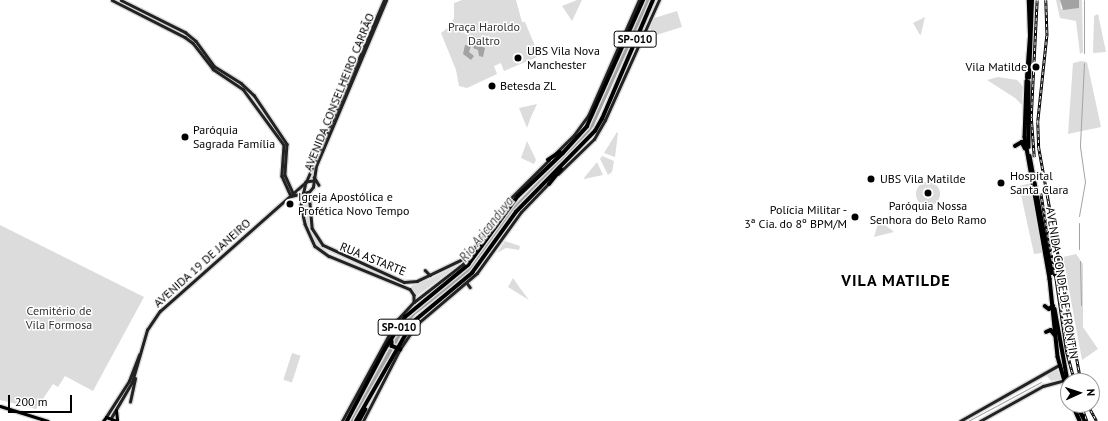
<!DOCTYPE html>
<meta charset="utf-8">
<style>
body{margin:0}
#map{position:relative;width:1108px;height:421px;overflow:hidden;background:#fff;font-family:"PT Sans",sans-serif}
div>[style]{position:absolute}
[style*='--x']{left:calc(var(--x)*1px);top:calc(var(--y)*1px);width:calc(var(--w)*1px);rotate:calc(var(--a)*1deg)}
.green>*{inset:0;background:#dcdcdc;transform-origin:0 0}
.round{border-radius:50%}
.water>*{inset:0;background:#a3a3a3}
.stream>*{height:1px;margin:-0.5px;padding:0 0.5px;transform-origin:0.5px;border-radius:0.5px;background:#a3a3a3}
.river>*{height:4px;margin:-2px;padding:0 2px;transform-origin:2px;border-radius:2px;background:#a3a3a3}
.roads{filter:drop-shadow(1px 0 #dbdbdb) drop-shadow(-1px 0 #dbdbdb) drop-shadow(0 1px #dbdbdb) drop-shadow(0 -1px #dbdbdb)}
.secondary>*{height:2.5px;margin:-1.25px;padding:0 1.25px;transform-origin:1.25px;border-radius:1.25px;background:#222}
.primary>*{height:3px;margin:-1.5px;padding:0 1.5px;transform-origin:1.5px;border-radius:1.5px;background:#000}
.highway>*{height:3.5px;margin:-1.75px;padding:0 1.75px;transform-origin:1.75px;border-radius:1.75px;background:#000}
.rail>*{height:2.5px;margin-top:-1.25px;transform-origin:0;background:repeating-linear-gradient(90deg,#fff 0 3px,#000 0 6px);box-sizing:border-box;border-block:1px solid #000}
.dots>*{width:11px;height:11px;translate:-50% -50%;box-sizing:border-box;border:2px solid #fff;border-radius:50%}
span{translate:-50% -50%;white-space:nowrap;text-align:center;line-height:1.15;-webkit-text-stroke:3px #fff;paint-order:stroke}
.shield-label span{padding:1px 3px;background:#fff;border:1px solid;border-radius:3px;-webkit-text-stroke-width:0}
.shield-label{font-size:11px;color:#000;font-weight:700}
.park-label{font-size:12px;color:#333}
.poi-label{font-size:12px;color:#000}
.left{translate:0 -50%;text-align:left}
.right{translate:-100% -50%;text-align:right}
.street-label{font-size:12px;color:#000}
.water-label{font-size:13px;color:#444;font-style:italic}
.district-label{font-size:16px;color:#000;font-weight:700;letter-spacing:1px}
.north{position:absolute;left:1060px;top:373px;width:40px;height:40px;box-sizing:border-box;background:#fff;border:1px solid #999;border-radius:50%;rotate:87deg;font-size:11px;font-weight:700;line-height:16px;text-align:center;color:#000}
.north::after{content:'';display:block;margin:auto;width:14px;height:18px;background:#000;clip-path:polygon(50% 0,100% 100%,50% 72%,0 100%)}
.scale{position:absolute;left:8px;top:395px;width:64px;height:18px;box-sizing:border-box;border:2px solid #000;border-top:0;padding-left:5px;font-size:12px;line-height:14px;white-space:nowrap;color:#000;-webkit-text-stroke:3px #fff;paint-order:stroke}
</style>
<div id="map">
<div class="green">
<div style="clip-path:polygon(462px 0,516px 0,522px 22px,525px 22px,538px 53px,537px 57px,504px 71px,501px 63px,494px 66px,497px 74px,467px 88px,459px 86px,456px 70px,441px 33px,449px 27px,454px 18px,454px 3px)"></div>
<div style="clip-path:polygon(577px 0,582px 0,572px 21px,562px 6px)"></div>
<div style="clip-path:polygon(1056px 0,1060px 0,1061px 9px,1079px 8px,1079px 0,1082px 0,1083px 52px,1080px 54px,1076px 21px,1060px 18px)"></div>
<div style="clip-path:polygon(677px 11px,682px 27px,653px 36px,649px 25px,651px 19px)"></div>
<div style="clip-path:polygon(1098px 14px,1106px 52px,1093px 53px,1094px 16px)"></div>
<div style="clip-path:polygon(925px 17px,921px 34px,920px 35px,913px 23px)"></div>
<div style="clip-path:polygon(1081px 61px,1087px 62px,1101px 127px,1068px 134px,1073px 63px)"></div>
<div style="clip-path:polygon(998px 77px,1017px 80px,1021px 84px,1023px 87px,1022px 105px,1015px 98px,987px 80px)"></div>
<div style="clip-path:polygon(537px 104px,531px 117px,527px 128px,519px 108px)"></div>
<div style="clip-path:polygon(617px 132px,618px 133px,615px 157px,604px 153px)"></div>
<div style="clip-path:polygon(527px 141px,536px 160px,534px 164px,521px 158px)"></div>
<div style="clip-path:polygon(602px 156px,614px 161px,612px 172px,608px 175px,600px 159px)"></div>
<div style="clip-path:polygon(597px 162px,603px 175px,584px 179px,584px 178px)"></div>
<div class="round" style="left:916px;top:182px;width:24px;height:24px"></div>
<div style="clip-path:polygon(1031px 183px,1045px 252px,1049px 286px,1042px 253px,1034px 254px,1019px 186px)"></div>
<div style="clip-path:polygon(306px 196px,311px 229px,322px 247px,383px 276px,318px 247px,303px 214px,303px 199px)"></div>
<div style="clip-path:polygon(880px 217px,885px 225px,894px 232px,874px 237px)"></div>
<div style="clip-path:polygon(0 225px,144px 297px,93px 391px,65px 376px,58px 387px,53px 384px,36px 409px,0 400px)"></div>
<div style="clip-path:polygon(505px 241px,520px 246px,519px 250px,506px 248px,497px 253px)"></div>
<div style="clip-path:polygon(1076px 254px,1083px 264px,1083px 327px,1098px 349px,1082px 360px,1063px 257px)"></div>
<div style="clip-path:polygon(458px 265px,417px 296px,411px 286px,428px 280px)"></div>
<div style="clip-path:polygon(513px 278px,520px 288px,529px 300px,508px 287px)"></div>
<div style="left:292px;top:353px;width:9px;height:28px;rotate:18deg"></div>
<div style="clip-path:polygon(1057px 368px,1061px 379px,1051px 381px,1047px 376px)"></div>
</div>
<div class="water">
<div style="clip-path:polygon(1060px 0,1079px 0,1079px 8px,1063px 10px)"></div>
<div style="clip-path:polygon(476px 43px,485px 48px,483px 57px,479px 56px,478px 50px,473px 48px)"></div>
<div style="clip-path:polygon(465px 45px,471px 46px,469px 52px,474px 56px,471px 60px,463px 54px)"></div>
</div>
<div class="stream">
<div style="--x:1084;--y:0;--w:53;--a:90"></div>
<div style="--x:1079;--y:216;--w:35;--a:-80"></div>
<div style="--x:1085;--y:182;--w:37;--a:-98"></div>
<div style="--x:1080;--y:145;--w:82;--a:-87.2"></div>
<div style="--x:1079;--y:223;--w:26;--a:90"></div>
<div style="--x:1080;--y:261;--w:44;--a:88.7"></div>
<div style="--x:968;--y:421;--w:83;--a:-28.1"></div>
</div>
<div class="river">
<div style="--x:352;--y:421;--w:102;--a:-61.4"></div>
<div style="--x:401;--y:331;--w:21;--a:-55"></div>
<div style="--x:413;--y:314;--w:76;--a:-38.1"></div>
<div style="--x:473;--y:267;--w:60;--a:-56.6"></div>
<div style="--x:506;--y:217;--w:105;--a:-45.4"></div>
<div style="--x:580;--y:142;--w:21;--a:-55"></div>
<div style="--x:592;--y:125;--w:137;--a:-65.9"></div>
</div>
<div class="roads">
<div class="secondary">
<div style="--x:112;--y:0;--w:82;--a:26.9"></div>
<div style="--x:185;--y:37;--w:10;--a:37"></div>
<div style="--x:193;--y:43;--w:33;--a:52"></div>
<div style="--x:213;--y:69;--w:36;--a:34"></div>
<div style="--x:243;--y:89;--w:69;--a:53.8"></div>
<div style="--x:284;--y:145;--w:31;--a:94"></div>
<div style="--x:282;--y:176;--w:22;--a:66"></div>
<div style="--x:121;--y:0;--w:72;--a:26.6"></div>
<div style="--x:185;--y:32;--w:14;--a:39"></div>
<div style="--x:196;--y:41;--w:31;--a:54"></div>
<div style="--x:214;--y:66;--w:32;--a:32"></div>
<div style="--x:241;--y:83;--w:18;--a:43"></div>
<div style="--x:254;--y:95;--w:59;--a:56"></div>
<div style="--x:287;--y:144;--w:31;--a:94"></div>
<div style="--x:285;--y:175;--w:20;--a:66"></div>
<div style="--x:554;--y:155;--w:28;--a:-45"></div>
<div style="--x:574;--y:135;--w:24;--a:-54"></div>
<div style="--x:588;--y:116;--w:127;--a:-66.3"></div>
<div style="--x:558;--y:174;--w:50;--a:-44.2"></div>
<div style="--x:594;--y:139;--w:22;--a:-60"></div>
<div style="--x:605;--y:120;--w:132;--a:-65.8"></div>
<div style="--x:314;--y:177;--w:9;--a:58"></div>
<div style="--x:313;--y:181;--w:7;--a:172"></div>
<div style="--x:306;--y:182;--w:25;--a:102"></div>
<div style="--x:301;--y:206;--w:18;--a:77"></div>
<div style="--x:305;--y:224;--w:24;--a:66"></div>
<div style="--x:315;--y:246;--w:17;--a:36"></div>
<div style="--x:329;--y:256;--w:87;--a:22.2"></div>
<div style="--x:410;--y:289;--w:7;--a:56"></div>
<div style="--x:414;--y:295;--w:7;--a:90"></div>
<div style="--x:309;--y:192;--w:36;--a:85"></div>
<div style="--x:312;--y:228;--w:20;--a:57"></div>
<div style="--x:323;--y:245;--w:89;--a:24.6"></div>
<div style="--x:404;--y:282;--w:13;--a:-4"></div>
<div style="--x:417;--y:281;--w:58;--a:-25.7"></div>
<div style="--x:291;--y:196;--w:18;--a:-13"></div>
<div style="--x:309;--y:192;--w:6;--a:-51"></div>
<div style="--x:313;--y:187;--w:21;--a:-82"></div>
<div style="--x:316;--y:166;--w:180;--a:-67.1"></div>
<div style="--x:302;--y:212;--w:8;--a:-7"></div>
<div style="--x:425;--y:270;--w:7;--a:45"></div>
<div style="--x:467;--y:283;--w:5;--a:53"></div>
<div style="--x:130;--y:402;--w:24;--a:-78"></div>
<div style="--x:106;--y:417;--w:43;--a:-57.4"></div>
<div style="--x:129;--y:381;--w:28;--a:-69"></div>
<div style="--x:111;--y:418;--w:42;--a:-59.7"></div>
<div style="--x:132;--y:382;--w:54;--a:-73.9"></div>
<div style="--x:147;--y:330;--w:23;--a:-56"></div>
<div style="--x:160;--y:311;--w:195;--a:-41.5"></div>
<div style="--x:306;--y:182;--w:198;--a:-66.8"></div>
<div style="--x:342;--y:421;--w:115;--a:-61.4"></div>
<div style="--x:397;--y:320;--w:25;--a:-47"></div>
<div style="--x:414;--y:302;--w:62;--a:-37.8"></div>
<div style="--x:463;--y:264;--w:73;--a:-55"></div>
<div style="--x:505;--y:204;--w:62;--a:-45"></div>
<div style="--x:363;--y:421;--w:81;--a:-62.8"></div>
<div style="--x:400;--y:349;--w:29;--a:-56"></div>
<div style="--x:416;--y:325;--w:80;--a:-40.4"></div>
<div style="--x:477;--y:273;--w:75;--a:-54.2"></div>
<div style="--x:521;--y:212;--w:40;--a:-46"></div>
<div style="--x:960;--y:421;--w:114;--a:-29.5"></div>
<div style="--x:980;--y:421;--w:72;--a:-29.1"></div>
<div style="--x:1043;--y:386;--w:23;--a:-15"></div>
</div>
<div class="primary">
<div style="--x:0;--y:406;--w:50;--a:17.4"></div>
<div style="--x:116;--y:410;--w:10;--a:84"></div>
<div style="--x:103;--y:421;--w:5;--a:-53"></div>
<div style="--x:106;--y:417;--w:12;--a:20"></div>
</div>
<div class="highway">
<div style="--x:1027;--y:78;--w:42;--a:-85.9"></div>
<div style="--x:1030;--y:36;--w:36;--a:-92"></div>
<div style="--x:1029;--y:78;--w:78;--a:-87.8"></div>
<div style="--x:1027;--y:81;--w:56;--a:92"></div>
<div style="--x:1025;--y:137;--w:144;--a:80"></div>
<div style="--x:1050;--y:279;--w:78;--a:84.1"></div>
<div style="--x:1058;--y:357;--w:36;--a:74"></div>
<div style="--x:1029;--y:82;--w:65;--a:90"></div>
<div style="--x:1015;--y:146;--w:8;--a:-30"></div>
<div style="--x:1022;--y:142;--w:7;--a:63"></div>
<div style="--x:1030;--y:156;--w:119;--a:79.4"></div>
<div style="--x:548;--y:160;--w:14;--a:-34"></div>
<div style="--x:549;--y:184;--w:19;--a:-51"></div>
<div style="--x:1045;--y:306;--w:5;--a:37"></div>
<div style="--x:1049;--y:309;--w:5;--a:-37"></div>
<div style="--x:1055;--y:309;--w:73;--a:79.8"></div>
<div style="--x:1046;--y:332;--w:5;--a:-22"></div>
<div style="--x:1051;--y:330;--w:6;--a:51"></div>
<div style="--x:392;--y:341;--w:5;--a:90"></div>
<div style="--x:392;--y:346;--w:9;--a:21"></div>
<div style="--x:1073;--y:405;--w:17;--a:66"></div>
<div style="--x:1077;--y:405;--w:18;--a:63"></div>
<div style="--x:347;--y:421;--w:81;--a:-62.2"></div>
<div style="--x:385;--y:349;--w:38;--a:-58"></div>
<div style="--x:405;--y:317;--w:82;--a:-39.5"></div>
<div style="--x:468;--y:265;--w:85;--a:-54.1"></div>
<div style="--x:518;--y:196;--w:62;--a:-43.7"></div>
<div style="--x:563;--y:153;--w:36;--a:-48"></div>
<div style="--x:587;--y:126;--w:138;--a:-66"></div>
<div style="--x:356;--y:421;--w:114;--a:-60.1"></div>
<div style="--x:413;--y:322;--w:77;--a:-39.7"></div>
<div style="--x:472;--y:273;--w:75;--a:-54.2"></div>
<div style="--x:516;--y:212;--w:113;--a:-45.7"></div>
<div style="--x:595;--y:131;--w:14;--a:-60"></div>
<div style="--x:602;--y:119;--w:129;--a:-66.8"></div>
<div style="--x:359;--y:421;--w:13;--a:-61"></div>
</div>
</div>
<div class="rail">
<div style="--x:1046;--y:0;--w:36;--a:88"></div>
<div style="--x:1047;--y:36;--w:86;--a:96"></div>
<div style="--x:1038;--y:122;--w:26;--a:88"></div>
<div style="--x:1039;--y:148;--w:237;--a:79.8"></div>
<div style="--x:1034;--y:157;--w:40;--a:-94.3"></div>
<div style="--x:1031;--y:117;--w:117;--a:-87.1"></div>
<div style="--x:1041;--y:193;--w:84;--a:80.4"></div>
<div style="--x:1055;--y:270;--w:83;--a:81.7"></div>
<div style="--x:1067;--y:352;--w:30;--a:75"></div>
<div style="--x:1081;--y:405;--w:17;--a:69"></div>
<div style="--x:1088;--y:405;--w:18;--a:61"></div>
</div>
<div class="dots">
<div style="left:518px;top:58px;background:#000"></div>
<div style="left:1036px;top:67px;background:#000"></div>
<div style="left:492px;top:86px;background:#000"></div>
<div style="left:185px;top:137px;background:#000"></div>
<div style="left:871px;top:179px;background:#000"></div>
<div style="left:1001px;top:183px;background:#000"></div>
<div style="left:928px;top:193px;background:#000"></div>
<div style="left:290px;top:204px;background:#000"></div>
<div style="left:855px;top:217px;background:#000"></div>
</div>
<div class="shield-label">
<span style="left:635px;top:39px">SP-010</span>
<span style="left:399px;top:327px">SP-010</span>
</div>
<div class="park-label">
<span style="left:484px;top:34px">Praça Haroldo<br>Daltro</span>
<span style="left:59px;top:318px">Cemitério de<br>Vila Formosa</span>
</div>
<div class="poi-label">
<span class="left" style="left:527px;top:58px">UBS Vila Nova<br>Manchester</span>
<span class="right" style="left:1027px;top:67px">Vila Matilde</span>
<span class="left" style="left:500px;top:86px">Betesda ZL</span>
<span class="left" style="left:193px;top:137px">Paróquia<br>Sagrada Família</span>
<span class="left" style="left:1010px;top:183px">Hospital<br>Santa Clara</span>
<span class="left" style="left:880px;top:179px">UBS Vila Matilde</span>
<span class="left" style="left:298px;top:204px">Igreja Apostólica e<br>Profética Novo Tempo</span>
<span style="left:928px;top:213px">Paróquia Nossa<br>Senhora do Belo Ramo</span>
<span class="right" style="left:847px;top:217px">Polícia Militar -<br>3ª Cia. do 8º BPM/M</span>
</div>
<div class="street-label">
<span style="left:339px;top:92px;rotate:-68deg">AVENIDA CONSELHEIRO CARRÃO</span>
<span style="left:373px;top:259px;rotate:22deg">RUA ASTARTE</span>
<span style="left:202px;top:263px;rotate:-42deg">AVENIDA 19 DE JANEIRO</span>
<span style="left:1062px;top:283px;rotate:81deg">AVENIDA CONDE DE FRONTIN</span>
</div>
<div class="water-label">
<span style="left:487px;top:230px;rotate:-52deg">Rio Aricanduva</span>
</div>
<div class="district-label">
<span style="left:896px;top:280px">VILA MATILDE</span>
</div>
<div class="north">N</div>
<div class="scale">200 m</div>
</div>
